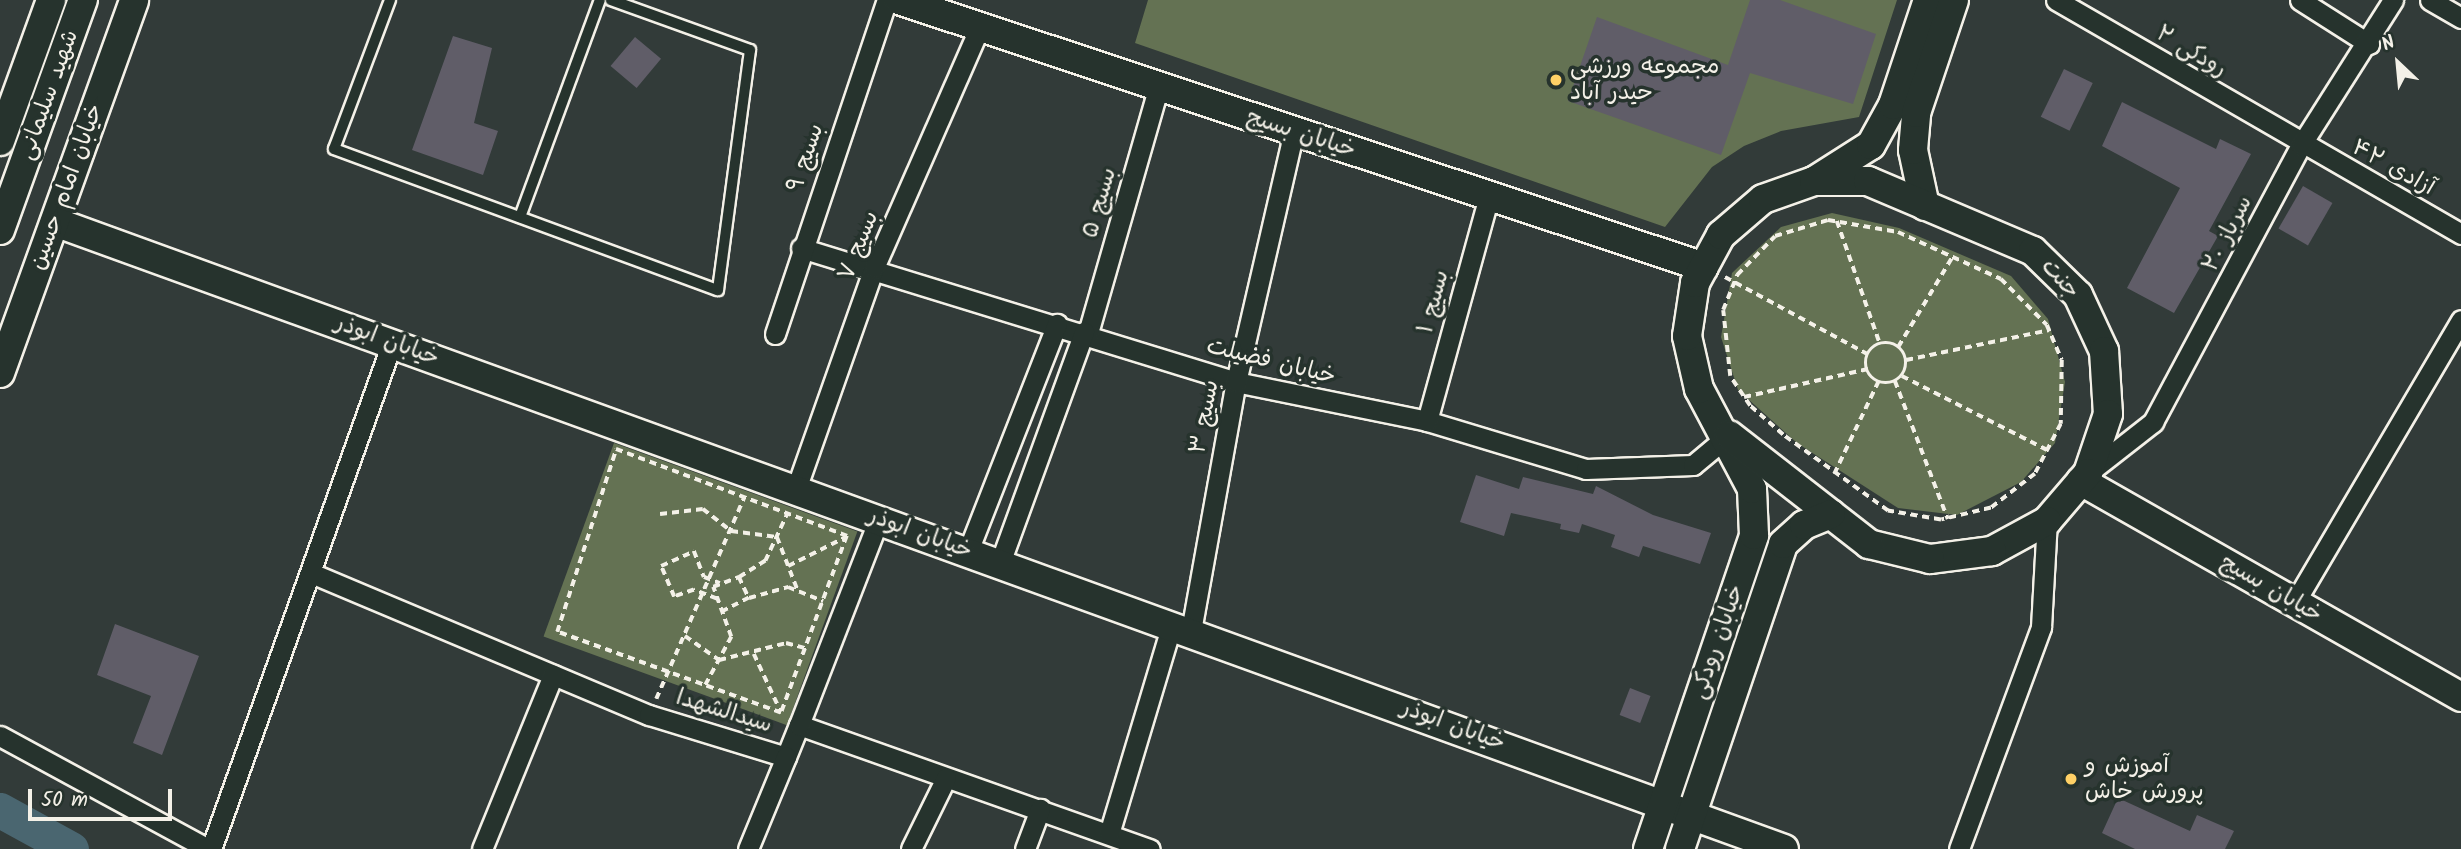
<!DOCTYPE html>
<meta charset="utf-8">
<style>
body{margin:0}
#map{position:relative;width:2461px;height:849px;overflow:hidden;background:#323b39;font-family:Kalam,"Playpen Sans Arabic",sans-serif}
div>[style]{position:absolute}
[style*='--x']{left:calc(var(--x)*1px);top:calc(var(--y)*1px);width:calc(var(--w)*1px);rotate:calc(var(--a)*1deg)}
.green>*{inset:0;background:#647253;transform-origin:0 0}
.river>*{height:35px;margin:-17.5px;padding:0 17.5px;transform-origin:17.5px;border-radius:17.5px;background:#4a6670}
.building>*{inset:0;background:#605d68;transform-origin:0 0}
.path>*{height:3.5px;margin-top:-1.75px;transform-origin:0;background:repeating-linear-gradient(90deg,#f4f1e8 0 7px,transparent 0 12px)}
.path>.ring{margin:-1.75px;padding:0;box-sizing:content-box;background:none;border:3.5px solid #f4f1e8;border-radius:50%}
.roads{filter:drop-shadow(2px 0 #f4f1e8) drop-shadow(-2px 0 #f4f1e8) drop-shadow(0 2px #f4f1e8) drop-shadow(0 -2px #f4f1e8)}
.lane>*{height:10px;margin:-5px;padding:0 5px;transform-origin:5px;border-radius:5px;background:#26332d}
.street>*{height:19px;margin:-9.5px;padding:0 9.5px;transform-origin:9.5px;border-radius:9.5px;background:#26332d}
.secondary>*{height:28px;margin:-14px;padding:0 14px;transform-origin:14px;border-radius:14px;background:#26332d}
.dots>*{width:19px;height:19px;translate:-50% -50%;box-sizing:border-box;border:4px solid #26332d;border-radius:50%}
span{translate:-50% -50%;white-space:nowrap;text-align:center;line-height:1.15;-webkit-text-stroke:7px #26332d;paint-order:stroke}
.street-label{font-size:23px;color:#f4f1e8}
.poi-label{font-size:23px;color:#f4f1e8}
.left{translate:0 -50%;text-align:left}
.north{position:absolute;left:2363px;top:28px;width:70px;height:70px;-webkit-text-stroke:5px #26332d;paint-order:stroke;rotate:334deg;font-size:19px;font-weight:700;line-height:28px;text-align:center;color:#f4f1e8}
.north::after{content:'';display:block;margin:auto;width:24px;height:32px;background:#f4f1e8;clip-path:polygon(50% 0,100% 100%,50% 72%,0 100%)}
.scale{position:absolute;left:28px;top:789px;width:144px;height:32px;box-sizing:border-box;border:4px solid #f4f1e8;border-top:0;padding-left:9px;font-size:21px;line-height:24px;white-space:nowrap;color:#f4f1e8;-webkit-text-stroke:5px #26332d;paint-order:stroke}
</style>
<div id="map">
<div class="green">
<div style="clip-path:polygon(1148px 0,1897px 0,1859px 117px,1781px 131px,1744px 146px,1712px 167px,1665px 227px,1135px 43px)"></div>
<div style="clip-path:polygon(1832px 213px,1899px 228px,2011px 276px,2048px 319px,2065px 382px,2055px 443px,2021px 482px,1957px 515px,1898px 508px,1797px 443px,1738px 390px,1721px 337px,1732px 273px,1781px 227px)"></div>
<div style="left:614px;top:443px;width:259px;height:206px;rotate:20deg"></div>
</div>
<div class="river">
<div style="--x:0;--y:810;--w:81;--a:28.8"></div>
</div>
<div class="building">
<div style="clip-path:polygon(1750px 0,1780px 0,1876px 34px,1853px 104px,1750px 73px,1721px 155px,1568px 101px,1597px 17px,1728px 65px)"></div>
<div style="clip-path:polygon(453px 36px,492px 48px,474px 123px,498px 131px,483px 175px,412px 150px)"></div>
<div style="left:635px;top:37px;width:34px;height:38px;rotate:40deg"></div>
<div style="left:2064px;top:69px;width:32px;height:53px;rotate:26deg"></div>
<div style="clip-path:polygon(2122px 102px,2216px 149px,2220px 139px,2251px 154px,2209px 231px,2218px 236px,2174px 313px,2127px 288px,2180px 188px,2102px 146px)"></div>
<div style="left:2303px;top:186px;width:34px;height:49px;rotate:30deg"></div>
<div style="clip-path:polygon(1476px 475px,1519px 489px,1523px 477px,1593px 494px,1596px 486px,1653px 515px,1711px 533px,1700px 564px,1643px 546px,1639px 557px,1611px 547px,1615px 535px,1582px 524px,1579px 533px,1560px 529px,1561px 524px,1511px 513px,1504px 536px,1460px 522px)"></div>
<div style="clip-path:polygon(115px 624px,199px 656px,162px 755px,133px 743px,151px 696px,97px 675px)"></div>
<div style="left:1630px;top:688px;width:22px;height:29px;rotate:21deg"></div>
<div style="clip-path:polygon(2118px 798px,2190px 831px,2197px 815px,2234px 831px,2225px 849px,2135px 849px,2102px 833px)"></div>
</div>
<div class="path">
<div style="--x:1828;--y:220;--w:71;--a:9.7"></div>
<div style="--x:1898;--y:232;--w:113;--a:24.5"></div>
<div style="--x:2001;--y:279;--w:65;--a:45"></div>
<div style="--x:2047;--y:325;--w:38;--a:67"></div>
<div style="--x:2062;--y:360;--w:64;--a:90.9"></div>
<div style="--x:2061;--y:424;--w:56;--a:117.5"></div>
<div style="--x:2035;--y:474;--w:56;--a:142.3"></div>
<div style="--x:1991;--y:508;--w:51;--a:166.5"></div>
<div style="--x:1941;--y:520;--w:54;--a:-170.4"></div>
<div style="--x:1888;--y:511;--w:130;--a:-144.1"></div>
<div style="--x:1783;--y:435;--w:44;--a:-138.7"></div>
<div style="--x:1750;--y:406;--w:36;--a:-124"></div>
<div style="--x:1730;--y:376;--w:66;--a:-96.1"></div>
<div style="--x:1723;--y:310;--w:38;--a:-68"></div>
<div style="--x:1737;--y:275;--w:54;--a:-45.7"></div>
<div style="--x:1775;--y:236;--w:55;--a:-16.8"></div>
<div style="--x:1837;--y:221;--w:130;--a:70.7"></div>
<div style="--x:1725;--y:277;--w:164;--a:28.4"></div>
<div class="ring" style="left:1866px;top:343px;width:36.5px;height:36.5px"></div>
<div style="--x:1898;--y:347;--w:106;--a:-58.9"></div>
<div style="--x:1906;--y:360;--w:146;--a:-11.8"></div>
<div style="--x:1902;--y:376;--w:165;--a:27"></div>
<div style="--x:1895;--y:381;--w:148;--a:69"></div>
<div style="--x:1744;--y:397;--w:127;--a:-12.7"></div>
<div style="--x:616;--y:449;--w:247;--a:20.6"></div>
<div style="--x:847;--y:536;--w:189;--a:110.4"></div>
<div style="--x:781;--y:713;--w:238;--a:-160.1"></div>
<div style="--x:557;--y:632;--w:192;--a:-72.1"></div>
<div style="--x:1834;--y:474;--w:102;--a:-64.4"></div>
<div style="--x:660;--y:514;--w:43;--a:-6.6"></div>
<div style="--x:703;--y:509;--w:36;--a:38"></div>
<div style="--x:731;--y:531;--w:46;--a:7.4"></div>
<div style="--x:777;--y:537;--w:58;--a:68.7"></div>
<div style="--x:788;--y:566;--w:65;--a:-26.6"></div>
<div style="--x:739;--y:577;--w:31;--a:-32"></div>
<div style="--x:765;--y:561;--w:52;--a:-64.9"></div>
<div style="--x:749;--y:598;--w:41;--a:-15.8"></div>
<div style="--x:788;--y:587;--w:38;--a:22"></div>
<div style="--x:717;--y:599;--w:25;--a:-159"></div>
<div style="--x:694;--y:590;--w:21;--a:161"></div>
<div style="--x:674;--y:597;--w:34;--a:-113"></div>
<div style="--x:661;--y:566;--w:36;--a:-24"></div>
<div style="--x:694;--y:551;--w:28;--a:69"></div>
<div style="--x:704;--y:577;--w:17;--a:21"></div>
<div style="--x:685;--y:636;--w:42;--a:35.2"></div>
<div style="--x:719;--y:660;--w:69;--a:-14.2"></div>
<div style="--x:786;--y:643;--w:20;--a:15"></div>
<div style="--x:754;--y:654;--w:64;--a:65"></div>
<div style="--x:705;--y:685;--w:55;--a:-61.6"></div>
<div style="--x:731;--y:637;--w:53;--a:-109.8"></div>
<div style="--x:713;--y:587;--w:28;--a:-21"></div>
<div style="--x:739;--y:577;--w:23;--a:65"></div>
<div style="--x:749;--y:598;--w:29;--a:153"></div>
<div style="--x:656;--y:699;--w:219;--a:-66.4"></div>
</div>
<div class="roads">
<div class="lane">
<div style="--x:390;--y:0;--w:159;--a:110.6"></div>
<div style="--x:334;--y:149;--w:409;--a:20.2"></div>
<div style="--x:718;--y:290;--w:242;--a:-82.4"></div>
<div style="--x:750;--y:50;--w:148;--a:-160.2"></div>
<div style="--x:520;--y:217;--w:231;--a:-69.8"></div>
</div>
<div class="street">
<div style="--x:2056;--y:0;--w:468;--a:30"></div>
<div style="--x:2300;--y:0;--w:82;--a:32.5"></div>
<div style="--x:2430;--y:0;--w:36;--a:30"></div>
<div style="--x:801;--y:248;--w:455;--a:17.1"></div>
<div style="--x:1236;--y:382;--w:195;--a:11.5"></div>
<div style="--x:1427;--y:421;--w:166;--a:16.8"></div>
<div style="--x:1586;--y:469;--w:107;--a:-2.1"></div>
<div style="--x:1693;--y:465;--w:47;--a:-39.8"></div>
<div style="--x:1088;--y:333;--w:257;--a:-74"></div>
<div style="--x:775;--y:334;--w:352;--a:-71.5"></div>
<div style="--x:1427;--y:421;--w:233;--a:-74.6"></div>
<div style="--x:2088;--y:473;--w:83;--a:-38.1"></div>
<div style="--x:2153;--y:422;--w:314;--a:-61.9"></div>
<div style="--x:2301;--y:145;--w:172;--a:-57.6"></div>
<div style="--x:796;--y:489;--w:234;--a:-70.6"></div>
<div style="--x:874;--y:268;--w:263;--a:-66.3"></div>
<div style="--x:968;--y:551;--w:244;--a:-68.6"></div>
<div style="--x:1000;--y:563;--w:246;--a:-70"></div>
<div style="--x:311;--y:573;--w:367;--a:22.8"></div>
<div style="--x:649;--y:715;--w:143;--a:17"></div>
<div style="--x:786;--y:757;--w:35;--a:-68"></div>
<div style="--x:799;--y:725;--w:372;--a:19.5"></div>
<div style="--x:2295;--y:602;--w:327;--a:-59.5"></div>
<div style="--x:1191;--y:631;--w:253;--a:-79.8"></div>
<div style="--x:1236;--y:382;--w:258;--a:-77"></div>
<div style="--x:799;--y:725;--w:221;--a:-68.8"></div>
<div style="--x:0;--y:736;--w:237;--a:28.5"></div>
<div style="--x:1109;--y:834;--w:219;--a:-73.3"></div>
<div style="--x:211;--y:849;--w:537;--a:-70.32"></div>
<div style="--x:482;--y:849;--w:188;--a:-67.8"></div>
<div style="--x:748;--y:849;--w:100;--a:-67.6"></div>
<div style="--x:911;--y:849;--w:79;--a:-63.8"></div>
<div style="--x:1025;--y:849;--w:43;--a:-69.4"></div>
<div style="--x:1959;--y:849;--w:237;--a:-69.7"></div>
<div style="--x:2041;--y:627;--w:106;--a:-86.8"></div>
</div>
<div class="secondary">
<div style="--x:899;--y:0;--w:848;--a:18.35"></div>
<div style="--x:0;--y:141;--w:150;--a:-70.1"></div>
<div style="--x:1814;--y:181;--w:67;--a:-32.3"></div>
<div style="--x:1871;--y:145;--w:46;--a:-61.2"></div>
<div style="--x:1893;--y:105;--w:111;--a:-71.6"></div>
<div style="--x:1925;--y:206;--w:57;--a:-102.1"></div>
<div style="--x:1913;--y:150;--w:37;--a:-85"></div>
<div style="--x:1916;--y:113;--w:119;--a:-71.4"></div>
<div style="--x:55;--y:222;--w:1839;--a:19.93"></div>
<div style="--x:0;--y:230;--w:245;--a:-70.2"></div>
<div style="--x:0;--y:373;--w:396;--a:-70.2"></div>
<div style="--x:2081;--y:481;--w:437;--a:29.6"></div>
<div style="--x:1648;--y:849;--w:331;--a:-71.3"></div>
<div style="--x:1754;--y:535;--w:46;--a:-92.5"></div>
<div style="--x:1752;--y:489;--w:113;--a:-117.9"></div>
<div style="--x:1699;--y:389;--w:54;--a:-102.8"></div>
<div style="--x:1687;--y:336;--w:54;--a:-81.4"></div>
<div style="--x:1695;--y:283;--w:55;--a:-61.6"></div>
<div style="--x:1721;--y:235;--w:55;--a:-40.6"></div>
<div style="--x:1763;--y:199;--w:54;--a:-19.4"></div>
<div style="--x:1814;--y:181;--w:54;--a:0"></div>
<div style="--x:1868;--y:181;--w:179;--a:23"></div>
<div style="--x:2033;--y:251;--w:63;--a:44.4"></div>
<div style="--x:2078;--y:295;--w:62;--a:65.1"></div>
<div style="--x:2104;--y:351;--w:63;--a:86.4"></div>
<div style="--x:2108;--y:414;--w:62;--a:108.7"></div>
<div style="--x:2088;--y:473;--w:63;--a:130.5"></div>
<div style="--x:2047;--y:521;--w:63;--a:151.4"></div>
<div style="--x:1992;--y:551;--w:63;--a:172.6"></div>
<div style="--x:1930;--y:559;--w:63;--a:-166.2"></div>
<div style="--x:1869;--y:544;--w:177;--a:-142.1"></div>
<div style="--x:1680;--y:849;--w:322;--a:-71.3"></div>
<div style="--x:1783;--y:544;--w:28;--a:-42"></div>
<div style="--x:1804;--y:525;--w:29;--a:-22"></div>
</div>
</div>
<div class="dots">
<div style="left:1556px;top:80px;background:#ffd166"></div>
<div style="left:2071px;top:779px;background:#ffd166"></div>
</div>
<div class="street-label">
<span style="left:2191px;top:52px;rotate:31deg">رودکی ۲</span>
<span style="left:49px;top:95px;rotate:-70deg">شهید سلیمانی</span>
<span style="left:1301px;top:134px;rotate:18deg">خیابان بسیج</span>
<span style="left:806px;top:158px;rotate:-71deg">بسیج ۹</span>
<span style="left:2393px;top:168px;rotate:29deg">آزادی ۴۲</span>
<span style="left:67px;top:187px;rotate:-70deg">خیابان امام حسین</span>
<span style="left:1100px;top:203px;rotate:-74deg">بسیج ۵</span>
<span style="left:2228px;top:234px;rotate:-63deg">سرباز ۲۰</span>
<span style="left:859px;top:246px;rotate:-68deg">بسیج ۷</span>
<span style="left:2060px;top:279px;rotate:47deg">جنت</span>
<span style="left:1434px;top:302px;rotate:-75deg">بسیج ۱</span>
<span style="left:387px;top:341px;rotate:20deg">خیابان ابوذر</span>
<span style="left:1271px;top:362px;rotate:14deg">خیابان فضیلت</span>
<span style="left:1205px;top:417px;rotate:-79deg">بسیج ۳</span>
<span style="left:920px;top:534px;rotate:20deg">خیابان ابوذر</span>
<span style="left:2271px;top:589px;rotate:30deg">خیابان بسیج</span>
<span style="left:1718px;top:642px;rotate:-71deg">خیابان رودکی</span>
<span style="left:724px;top:712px;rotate:17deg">سیدالشهدا</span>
<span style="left:1453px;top:726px;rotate:20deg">خیابان ابوذر</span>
</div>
<div class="poi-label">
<span class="left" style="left:1570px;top:80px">مجموعه ورزشی<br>حیدر آباد</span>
<span class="left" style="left:2085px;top:779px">آموزش و<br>پرورش خاش</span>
</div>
<div class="north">N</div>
<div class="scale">50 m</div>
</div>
